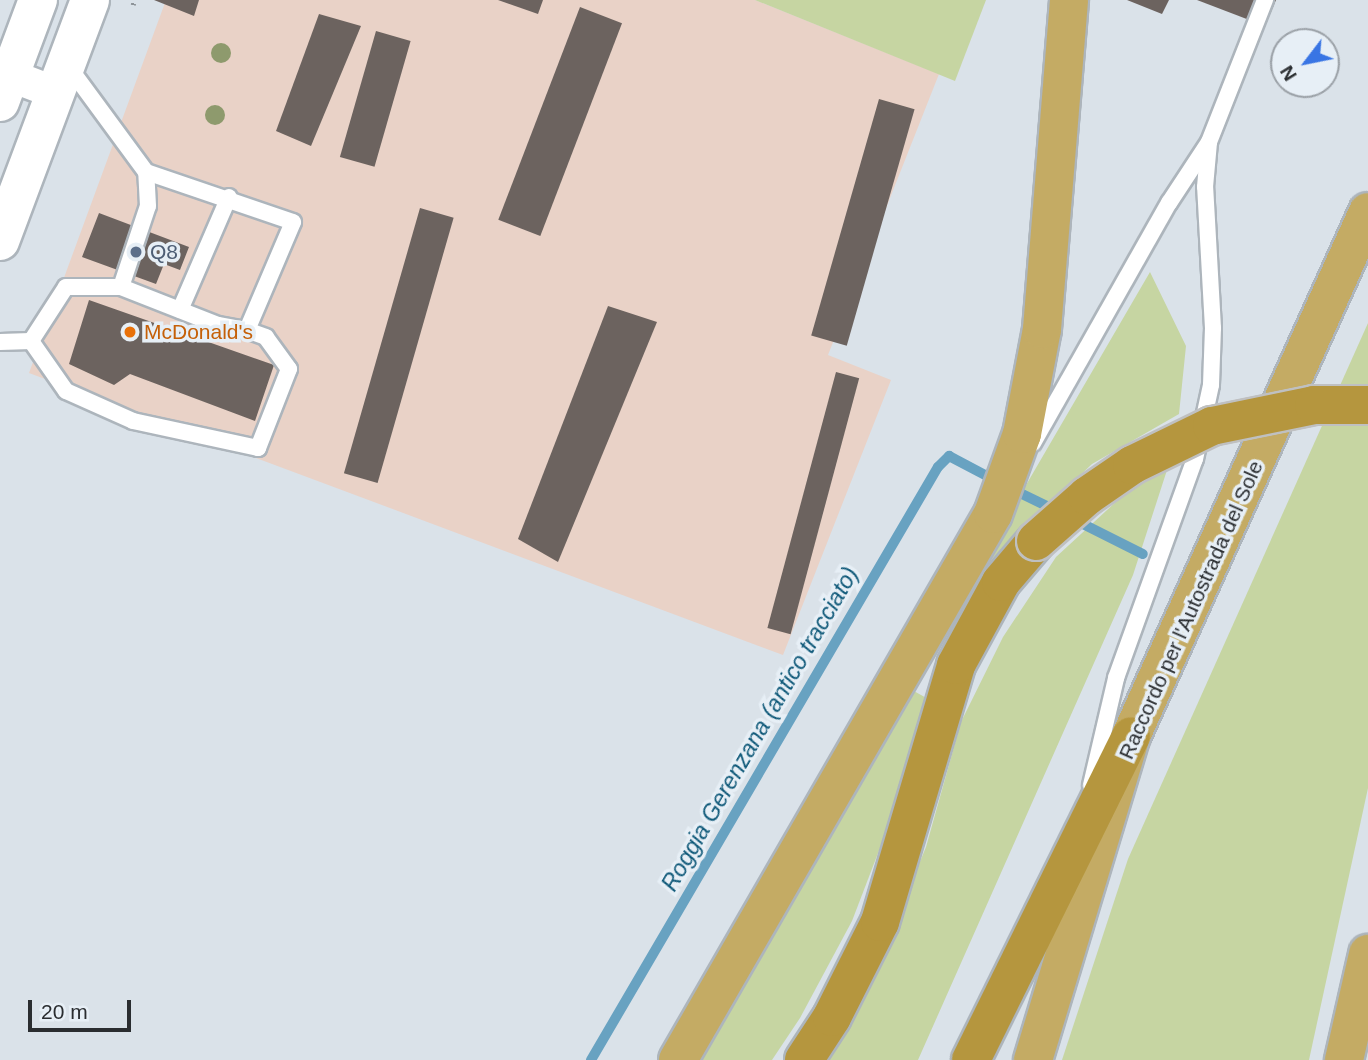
<!DOCTYPE html>
<style>
body{margin:0}
#map{position:relative;width:1368px;height:1060px;overflow:hidden;background:#dae2e9;font-family:Helvetica,sans-serif}
div>[style]{position:absolute}
[style*='--x']{left:calc(var(--x)*1px);top:calc(var(--y)*1px);width:calc(var(--w)*1px);rotate:calc(var(--a)*1deg)}
.commercial>*{inset:0;background:#e9d2c7}
.green>*{inset:0;background:#c6d5a2}
.stream>*{height:10px;margin:-5px;padding:0 5px;transform-origin:5px;border-radius:5px;background:#68a2c1}
.building>*{inset:0;background:#6c635f;transform-origin:0 0}
.path>*{height:4.5px;margin-top:-2.25px;transform-origin:0;background:repeating-linear-gradient(90deg,#8d9398 0 2px,transparent 0 7px)}
.roads{filter:drop-shadow(2px 0 #adb5bc) drop-shadow(-2px 0 #adb5bc) drop-shadow(0 2px #adb5bc) drop-shadow(0 -2px #adb5bc)}
.service>*{height:16px;margin:-8px;padding:0 8px;transform-origin:8px;border-radius:8px;background:#fff}
.minor>*{height:32px;margin:-16px;padding:0 16px;transform-origin:16px;border-radius:16px;background:#fff}
.tertiary>*{height:38px;margin:-19px;padding:0 19px;transform-origin:19px;border-radius:19px;background:#fff}
.trunk>*{height:38px;margin:-19px;padding:0 19px;transform-origin:19px;border-radius:19px;background:#c4ab64}
.motorway>*{height:38px;margin:-19px;padding:0 19px;transform-origin:19px;border-radius:19px;background:#b5963e}
.bridges{filter:drop-shadow(2px 0 #bfc0c1) drop-shadow(-2px 0 #bfc0c1) drop-shadow(0 2px #bfc0c1) drop-shadow(0 -2px #bfc0c1)}
.motorway-bridge>*{height:38px;margin:-19px;padding:0 19px;transform-origin:19px;border-radius:19px;background:#b5963e}
.trees>*{width:20px;height:20px;margin:-10px;border-radius:50%;background:#8e9a6d}
.dots>*{width:19px;height:19px;translate:-50% -50%;box-sizing:border-box;border:4px solid #e7eff6;border-radius:50%}
span{translate:-50% -50%;white-space:nowrap;text-align:center;line-height:1.15;-webkit-text-stroke:7px #e7eff6;paint-order:stroke}
.service-label{font-size:21px;color:#4e5e75}
.left{translate:0 -50%;text-align:left}
.food-label{font-size:21px;color:#c56008}
.street-label{font-size:21px;color:#2a2d30}
.water-label{font-size:23px;color:#0f5979;font-style:italic}
.north{position:absolute;left:1270px;top:28px;width:70px;height:70px;box-sizing:border-box;background:#e7eff6;border:2px solid #9ba1a7;border-radius:50%;rotate:238deg;font-size:19px;font-weight:700;line-height:28px;text-align:center;color:#2a2d30}
.north::after{content:'';display:block;margin:auto;width:24px;height:32px;background:#3975e4;clip-path:polygon(50% 0,100% 100%,50% 72%,0 100%)}
.scale{position:absolute;left:28px;top:1000px;width:103px;height:32px;box-sizing:border-box;border:4px solid #2a2d30;border-top:0;padding-left:9px;font-size:21px;line-height:24px;white-space:nowrap;color:#2a2d30;-webkit-text-stroke:5px #e7eff6;paint-order:stroke}
</style>
<div id="map">
<div class="commercial">
<div style="clip-path:polygon(166px 0,755px 0,939px 74px,828px 355px,891px 380px,783px 655px,29px 373px)"></div>
</div>
<div class="green">
<div style="clip-path:polygon(755px 0,986px 0,955px 81px)"></div>
<div style="clip-path:polygon(1150px 272px,1186px 346px,1179px 414px,1092px 464px,972px 578px)"></div>
<div style="clip-path:polygon(1368px 323px,1368px 788px,1309px 1060px,1062px 1060px,1128px 859px)"></div>
<div style="clip-path:polygon(1168px 467px,1133px 575px,918px 1060px,826px 1060px,884px 949px,926px 847px,961px 722px,1003px 637px,1056px 557px,1119px 499px)"></div>
<div style="clip-path:polygon(912px 690px,930px 700px,893px 814px,852px 921px,800px 1018px,772px 1060px,698px 1060px)"></div>
</div>
<div class="stream">
<div style="--x:1020;--y:493;--w:43;--a:26"></div>
<div style="--x:1073;--y:519;--w:78;--a:26.6"></div>
<div style="--x:591;--y:1060;--w:687;--a:-59.67"></div>
<div style="--x:938;--y:467;--w:16;--a:-45"></div>
<div style="--x:949;--y:456;--w:41;--a:27.8"></div>
</div>
<div class="building">
<div style="clip-path:polygon(154px 0,199px 0,194px 16px)"></div>
<div style="clip-path:polygon(498px 0,543px 0,538px 14px)"></div>
<div style="clip-path:polygon(1127px 0,1169px 0,1162px 14px)"></div>
<div style="clip-path:polygon(1197px 0,1276px 0,1265px 26px)"></div>
<div style="left:580px;top:7px;width:45px;height:228px;rotate:21deg"></div>
<div style="clip-path:polygon(319px 14px,361px 26px,311px 146px,276px 131px)"></div>
<div style="left:376px;top:31px;width:36px;height:131px;rotate:16deg"></div>
<div style="left:879px;top:99px;width:37px;height:246px;rotate:16deg"></div>
<div style="left:420px;top:208px;width:35px;height:276px;rotate:16deg"></div>
<div style="clip-path:polygon(99px 213px,189px 247px,180px 270px,164px 264px,156px 284px,82px 257px)"></div>
<div style="clip-path:polygon(89px 300px,274px 365px,255px 421px,130px 374px,114px 385px,69px 364px)"></div>
<div style="clip-path:polygon(608px 306px,657px 322px,558px 562px,518px 539px)"></div>
<div style="left:836px;top:372px;width:24px;height:265px;rotate:15deg"></div>
</div>
<div class="path">
<div style="--x:133;--y:5;--w:5;--a:-79"></div>
</div>
<div class="roads">
<div class="service">
<div style="--x:121;--y:287;--w:104;--a:21.4"></div>
<div style="--x:218;--y:325;--w:29;--a:10"></div>
<div style="--x:247;--y:330;--w:117;--a:-66.9"></div>
<div style="--x:293;--y:222;--w:155;--a:-161.2"></div>
<div style="--x:180;--y:310;--w:123;--a:-66.6"></div>
<div style="--x:31;--y:341;--w:61;--a:55"></div>
<div style="--x:66;--y:391;--w:73;--a:24.1"></div>
<div style="--x:133;--y:421;--w:128;--a:12.2"></div>
<div style="--x:258;--y:448;--w:85;--a:-68.6"></div>
<div style="--x:289;--y:369;--w:39;--a:-126"></div>
<div style="--x:266;--y:337;--w:20;--a:-160"></div>
<div style="--x:0;--y:342;--w:31;--a:-2"></div>
<div style="--x:31;--y:341;--w:64;--a:-57.1"></div>
<div style="--x:66;--y:287;--w:55;--a:0"></div>
<div style="--x:121;--y:287;--w:85;--a:-71.6"></div>
<div style="--x:148;--y:206;--w:34;--a:-93"></div>
<div style="--x:146;--y:172;--w:130;--a:-126.3"></div>
<div style="--x:1033;--y:443;--w:276;--a:-60.5"></div>
<div style="--x:1169;--y:203;--w:73;--a:-56.7"></div>
<div style="--x:1209;--y:142;--w:153;--a:-68.5"></div>
<div style="--x:1091;--y:785;--w:110;--a:-76.8"></div>
<div style="--x:1116;--y:678;--w:233;--a:-70.2"></div>
<div style="--x:1195;--y:459;--w:76;--a:-77.8"></div>
<div style="--x:1211;--y:385;--w:57;--a:-88"></div>
<div style="--x:1213;--y:328;--w:141;--a:-93.2"></div>
<div style="--x:1205;--y:187;--w:45;--a:-84.9"></div>
</div>
<div class="minor">
<div style="--x:9;--y:75;--w:50;--a:21"></div>
</div>
<div class="tertiary">
<div style="--x:0;--y:102;--w:109;--a:-69.6"></div>
<div style="--x:0;--y:241;--w:257;--a:-69.5"></div>
</div>
<div class="trunk">
<div style="--x:678;--y:1060;--w:630;--a:-60.02"></div>
<div style="--x:993;--y:514;--w:85;--a:-70.1"></div>
<div style="--x:1022;--y:434;--w:107;--a:-79.2"></div>
<div style="--x:1042;--y:329;--w:330;--a:-85.3"></div>
<div style="--x:1033;--y:1060;--w:338;--a:-73.2"></div>
<div style="--x:1131;--y:736;--w:575;--a:-65.66"></div>
<div style="--x:1344;--y:1060;--w:109;--a:-77.2"></div>
</div>
<div class="motorway">
<div style="--x:804;--y:1060;--w:51;--a:-56.9"></div>
<div style="--x:832;--y:1017;--w:106;--a:-63.2"></div>
<div style="--x:880;--y:922;--w:268;--a:-73.5"></div>
<div style="--x:956;--y:665;--w:94;--a:-61.5"></div>
<div style="--x:1001;--y:582;--w:54;--a:-49.5"></div>
<div style="--x:971;--y:1060;--w:361;--a:-63.7"></div>
</div>
</div>
<div class="bridges">
<div class="motorway-bridge">
<div style="--x:1036;--y:541;--w:68;--a:-41.4"></div>
<div style="--x:1087;--y:496;--w:55;--a:-34.6"></div>
<div style="--x:1132;--y:465;--w:89;--a:-26"></div>
<div style="--x:1212;--y:426;--w:104;--a:-11.6"></div>
<div style="--x:1314;--y:405;--w:54;--a:0"></div>
</div>
</div>
<div class="trees">
<div style="left:221px;top:53px"></div>
<div style="left:215px;top:115px"></div>
</div>
<div class="dots">
<div style="left:136px;top:252px;background:#5c6f8a"></div>
<div style="left:130px;top:332px;background:#e8710a"></div>
</div>
<div class="service-label">
<span class="left" style="left:150px;top:252px">Q8</span>
</div>
<div class="food-label">
<span class="left" style="left:144px;top:332px">McDonald's</span>
</div>
<div class="street-label">
<span style="left:1191px;top:610px;rotate:-66deg">Raccordo per l'Autostrada del Sole</span>
</div>
<div class="water-label">
<span style="left:760px;top:729px;rotate:-60deg">Roggia Gerenzana (antico tracciato)</span>
</div>
<div class="north">N</div>
<div class="scale">20 m</div>
</div>
